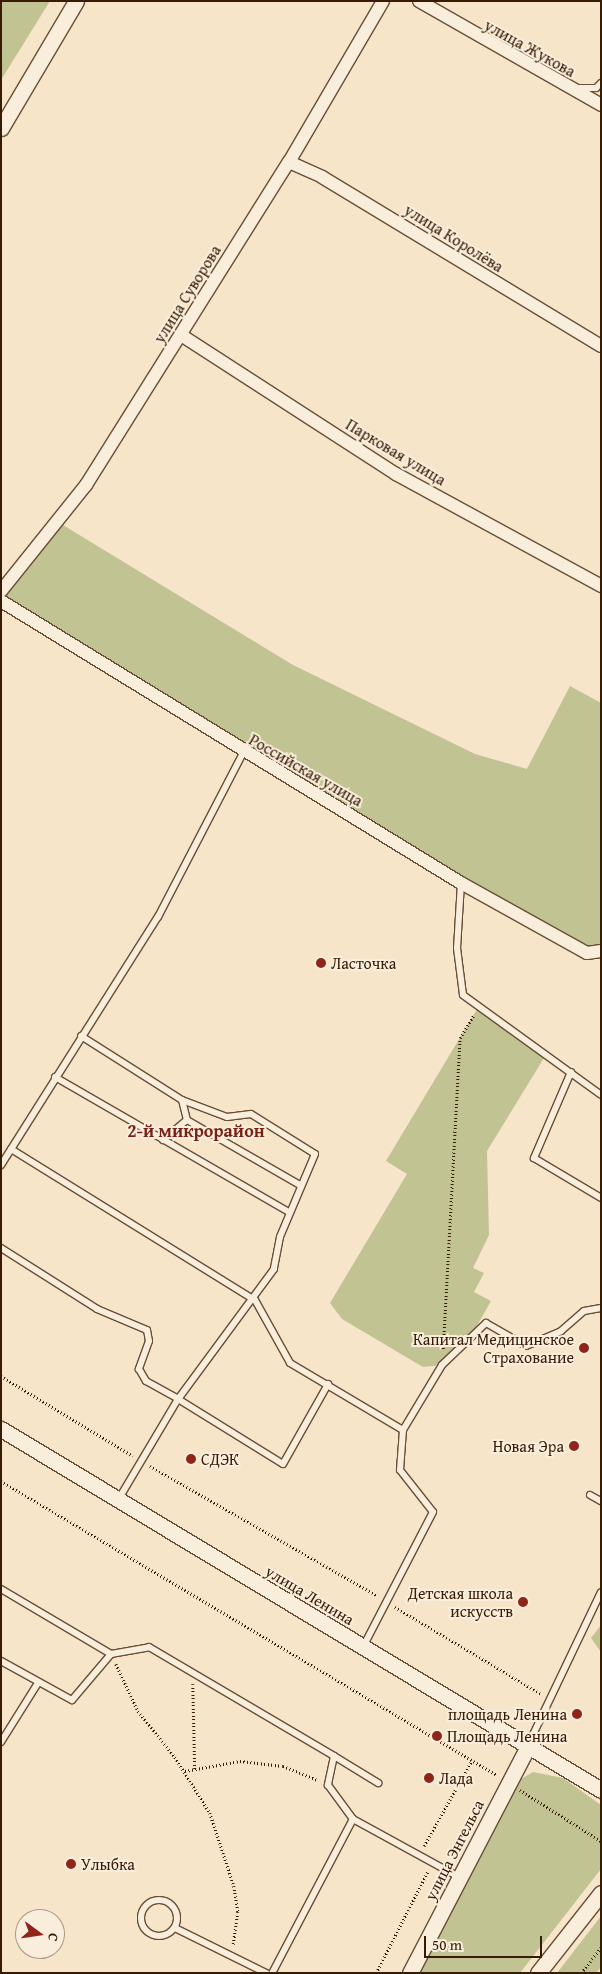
<!DOCTYPE html>
<meta charset="utf-8">
<style>
body{margin:0}
#map{position:relative;width:602px;height:1974px;overflow:hidden;background:#f6e5c9;font-family:"Gentium Book Plus",serif}
div>[style]{position:absolute}
[style*='--x']{left:calc(var(--x)*1px);top:calc(var(--y)*1px);width:calc(var(--w)*1px);rotate:calc(var(--a)*1deg)}
.green>*{inset:0;background:#c1c393}
.path>*{height:2.5px;margin-top:-1.25px;transform-origin:0;background:repeating-linear-gradient(90deg,#381b05 0 1px,transparent 0 3.5px)}
.roads{filter:drop-shadow(1px 0 #684e36) drop-shadow(-1px 0 #684e36) drop-shadow(0 1px #684e36) drop-shadow(0 -1px #684e36)}
.service>*{height:6px;margin:-3px;padding:0 3px;transform-origin:3px;border-radius:3px;background:#f9eedc}
.service>.ring{margin:-3px;padding:0;box-sizing:content-box;background:none;border:6px solid #f9eedc;border-radius:50%}
.minor>*{height:12px;margin:-6px;padding:0 6px;transform-origin:6px;border-radius:6px;background:#f9eedc}
.tertiary>*{height:15px;margin:-7.5px;padding:0 7.5px;transform-origin:7.5px;border-radius:7.5px;background:#f9eedc}
.dots>*{width:14px;height:14px;translate:-50% -50%;box-sizing:border-box;border:2px solid #f9eedc;border-radius:50%}
span{translate:-50% -50%;white-space:nowrap;text-align:center;line-height:1.15;-webkit-text-stroke:4px #f9eedc;paint-order:stroke}
.street-label{font-size:16px;color:#381b05}
.poi-label{font-size:16px;color:#381b05}
.left{translate:0 -50%;text-align:left}
.right{translate:-100% -50%;text-align:right}
.neighbourhood-label{font-size:18px;color:#7a1f14;font-weight:700}
.frame{position:absolute;inset:0;border:2px solid #381b05;pointer-events:none}
.north{position:absolute;left:15px;top:1909px;width:50px;height:50px;box-sizing:border-box;background:#f9eedc;border:1px solid #ac9a86;border-radius:50%;rotate:104deg;font-size:14px;font-weight:700;line-height:20px;text-align:center;color:#381b05}
.north::after{content:'';display:block;margin:auto;width:18px;height:22px;background:#8f2418;clip-path:polygon(50% 0,100% 100%,50% 72%,0 100%)}
.scale{position:absolute;left:424px;top:1936px;width:118px;height:22px;box-sizing:border-box;border:2px solid #381b05;border-top:0;padding-left:6px;font-size:15px;line-height:18px;white-space:nowrap;color:#381b05;-webkit-text-stroke:4px #f9eedc;paint-order:stroke}
</style>
<div id="map">
<div class="green">
<div style="clip-path:polygon(1px 1px,50px 1px,1px 80px)"></div>
<div style="clip-path:polygon(58px 522px,293px 665px,475px 754px,527px 769px,570px 686px,601px 703px,601px 951px,587px 953px,1px 601px,1px 591px)"></div>
<div style="clip-path:polygon(479px 1006px,547px 1053px,487px 1151px,489px 1235px,473px 1268px,484px 1273px,474px 1292px,491px 1301px,470px 1338px,442px 1365px,423px 1367px,342px 1319px,330px 1303px,407px 1174px,386px 1161px)"></div>
<div style="clip-path:polygon(601px 1625px,601px 1652px,591px 1638px)"></div>
<div style="clip-path:polygon(533px 1772px,563px 1778px,601px 1805px,601px 1869px,520px 1973px,419px 1973px,521px 1779px)"></div>
<div style="clip-path:polygon(601px 1916px,601px 1967px,596px 1973px,557px 1973px)"></div>
</div>
<div class="path">
<div style="--x:443;--y:1349;--w:311;--a:-86.9"></div>
<div style="--x:460;--y:1038;--w:26;--a:-59"></div>
<div style="--x:1;--y:1376;--w:154;--a:31.2"></div>
<div style="--x:150;--y:1466;--w:262;--a:29.7"></div>
<div style="--x:1;--y:1481;--w:577;--a:30.66"></div>
<div style="--x:395;--y:1607;--w:170;--a:30.8"></div>
<div style="--x:116;--y:1664;--w:52;--a:64.9"></div>
<div style="--x:138;--y:1711;--w:59;--a:51.2"></div>
<div style="--x:175;--y:1757;--w:66;--a:58"></div>
<div style="--x:210;--y:1813;--w:77;--a:71.8"></div>
<div style="--x:234;--y:1886;--w:26;--a:81"></div>
<div style="--x:238;--y:1912;--w:34;--a:98"></div>
<div style="--x:193;--y:1684;--w:85;--a:88.7"></div>
<div style="--x:185;--y:1771;--w:56;--a:-10.3"></div>
<div style="--x:240;--y:1761;--w:43;--a:6.6"></div>
<div style="--x:283;--y:1766;--w:37;--a:22"></div>
<div style="--x:520;--y:1790;--w:96;--a:32.2"></div>
<div style="--x:424;--y:1846;--w:98;--a:-60.8"></div>
<div style="--x:376;--y:1973;--w:114;--a:-63"></div>
<div style="--x:581;--y:1973;--w:33;--a:-52"></div>
</div>
<div class="roads">
<div class="service">
<div style="--x:576;--y:88;--w:20;--a:0"></div>
<div style="--x:596;--y:88;--w:7;--a:-45"></div>
<div style="--x:461;--y:883;--w:65;--a:93.5"></div>
<div style="--x:457;--y:948;--w:47;--a:82.7"></div>
<div style="--x:463;--y:995;--w:170;--a:35.9"></div>
<div style="--x:81;--y:1036;--w:120;--a:32.4"></div>
<div style="--x:182;--y:1100;--w:21;--a:76"></div>
<div style="--x:571;--y:1072;--w:94;--a:113.3"></div>
<div style="--x:534;--y:1158;--w:78;--a:30.8"></div>
<div style="--x:55;--y:1077;--w:270;--a:30"></div>
<div style="--x:182;--y:1100;--w:48;--a:20.7"></div>
<div style="--x:227;--y:1117;--w:24;--a:-7"></div>
<div style="--x:251;--y:1114;--w:75;--a:32"></div>
<div style="--x:315;--y:1154;--w:90;--a:112.9"></div>
<div style="--x:280;--y:1237;--w:33;--a:101"></div>
<div style="--x:274;--y:1269;--w:162;--a:126.4"></div>
<div style="--x:178;--y:1399;--w:123;--a:31.8"></div>
<div style="--x:283;--y:1464;--w:92;--a:-60.6"></div>
<div style="--x:163;--y:1140;--w:31;--a:-40"></div>
<div style="--x:187;--y:1120;--w:130;--a:29.9"></div>
<div style="--x:11;--y:1149;--w:287;--a:31.8"></div>
<div style="--x:255;--y:1300;--w:72;--a:60.9"></div>
<div style="--x:290;--y:1363;--w:131;--a:30.7"></div>
<div style="--x:403;--y:1430;--w:40;--a:94.3"></div>
<div style="--x:400;--y:1470;--w:53;--a:51.8"></div>
<div style="--x:433;--y:1512;--w:152;--a:117.4"></div>
<div style="--x:1;--y:1165;--w:294;--a:-57.7"></div>
<div style="--x:158;--y:917;--w:185;--a:-62.6"></div>
<div style="--x:1;--y:1248;--w:114;--a:32.4"></div>
<div style="--x:97;--y:1309;--w:54;--a:22.8"></div>
<div style="--x:147;--y:1330;--w:11;--a:80"></div>
<div style="--x:149;--y:1341;--w:30;--a:110"></div>
<div style="--x:139;--y:1369;--w:14;--a:60"></div>
<div style="--x:146;--y:1381;--w:37;--a:29"></div>
<div style="--x:178;--y:1399;--w:117;--a:120.7"></div>
<div style="--x:403;--y:1430;--w:76;--a:-59"></div>
<div style="--x:442;--y:1365;--w:61;--a:-43.7"></div>
<div style="--x:486;--y:1323;--w:46;--a:29.9"></div>
<div style="--x:526;--y:1346;--w:38;--a:-23"></div>
<div style="--x:561;--y:1331;--w:30;--a:-41"></div>
<div style="--x:584;--y:1311;--w:17;--a:-10"></div>
<div style="--x:590;--y:1495;--w:13;--a:29"></div>
<div style="--x:1;--y:1589;--w:128;--a:30.6"></div>
<div style="--x:111;--y:1654;--w:39;--a:-10"></div>
<div style="--x:149;--y:1647;--w:215;--a:30.5"></div>
<div style="--x:334;--y:1756;--w:30;--a:102"></div>
<div style="--x:328;--y:1785;--w:42;--a:53.7"></div>
<div style="--x:353;--y:1819;--w:174;--a:117.7"></div>
<div style="--x:1;--y:1661;--w:81;--a:28.8"></div>
<div style="--x:72;--y:1700;--w:60;--a:-49.7"></div>
<div style="--x:1;--y:1742;--w:70;--a:-57.9"></div>
<div style="--x:529;--y:1743;--w:167;--a:-64.5"></div>
<div style="--x:334;--y:1756;--w:52;--a:31.5"></div>
<div style="--x:353;--y:1819;--w:121;--a:28.7"></div>
<div class="ring" style="left:141px;top:1900px;width:30px;height:30px"></div>
<div style="--x:175;--y:1928;--w:102;--a:26.3"></div>
</div>
<div class="minor">
<div style="--x:419;--y:1;--w:210;--a:29.7"></div>
<div style="--x:289;--y:162;--w:36;--a:24"></div>
<div style="--x:322;--y:177;--w:326;--a:31.2"></div>
<div style="--x:181;--y:335;--w:256;--a:32.9"></div>
<div style="--x:396;--y:474;--w:234;--a:28.6"></div>
<div style="--x:1;--y:591;--w:136;--a:-51.3"></div>
<div style="--x:86;--y:485;--w:381;--a:-57.9"></div>
<div style="--x:289;--y:162;--w:186;--a:-59.7"></div>
<div style="--x:1;--y:601;--w:540;--a:31.51"></div>
<div style="--x:461;--y:883;--w:144;--a:29.1"></div>
<div style="--x:587;--y:953;--w:14;--a:-8"></div>
</div>
<div class="tertiary">
<div style="--x:1;--y:128;--w:147;--a:-59.4"></div>
<div style="--x:1;--y:1429;--w:700;--a:31.03"></div>
<div style="--x:410;--y:1973;--w:258;--a:-62.5"></div>
<div style="--x:538;--y:1973;--w:102;--a:-51.8"></div>
</div>
</div>
<div class="dots">
<div style="left:321px;top:963px;background:#8f2418"></div>
<div style="left:584px;top:1348px;background:#8f2418"></div>
<div style="left:574px;top:1446px;background:#8f2418"></div>
<div style="left:191px;top:1459px;background:#8f2418"></div>
<div style="left:523px;top:1602px;background:#8f2418"></div>
<div style="left:577px;top:1714px;background:#8f2418"></div>
<div style="left:437px;top:1736px;background:#8f2418"></div>
<div style="left:429px;top:1778px;background:#8f2418"></div>
<div style="left:71px;top:1864px;background:#8f2418"></div>
</div>
<div class="street-label">
<span style="left:530px;top:48px;rotate:29deg">улица Жукова</span>
<span style="left:454px;top:238px;rotate:32deg">улица Королёва</span>
<span style="left:187px;top:294px;rotate:-58deg">улица Суворова</span>
<span style="left:396px;top:452px;rotate:31deg">Парковая улица</span>
<span style="left:306px;top:770px;rotate:30deg">Российская улица</span>
<span style="left:310px;top:1595px;rotate:31deg">улица Ленина</span>
<span style="left:454px;top:1850px;rotate:-63deg">улица Энгельса</span>
</div>
<div class="poi-label">
<span class="left" style="left:331px;top:963px">Ласточка</span>
<span class="right" style="left:574px;top:1348px">Капитал Медицинское<br>Страхование</span>
<span class="right" style="left:564px;top:1446px">Новая Эра</span>
<span class="left" style="left:201px;top:1459px">СДЭК</span>
<span class="right" style="left:513px;top:1602px">Детская школа<br>искусств</span>
<span class="right" style="left:567px;top:1714px">площадь Ленина</span>
<span class="left" style="left:447px;top:1736px">Площадь Ленина</span>
<span class="left" style="left:439px;top:1778px">Лада</span>
<span class="left" style="left:81px;top:1864px">Улыбка</span>
</div>
<div class="neighbourhood-label">
<span style="left:196px;top:1131px">2-й микрорайон</span>
</div>
<div class="frame"></div>
<div class="north">С</div>
<div class="scale">50 m</div>
</div>
